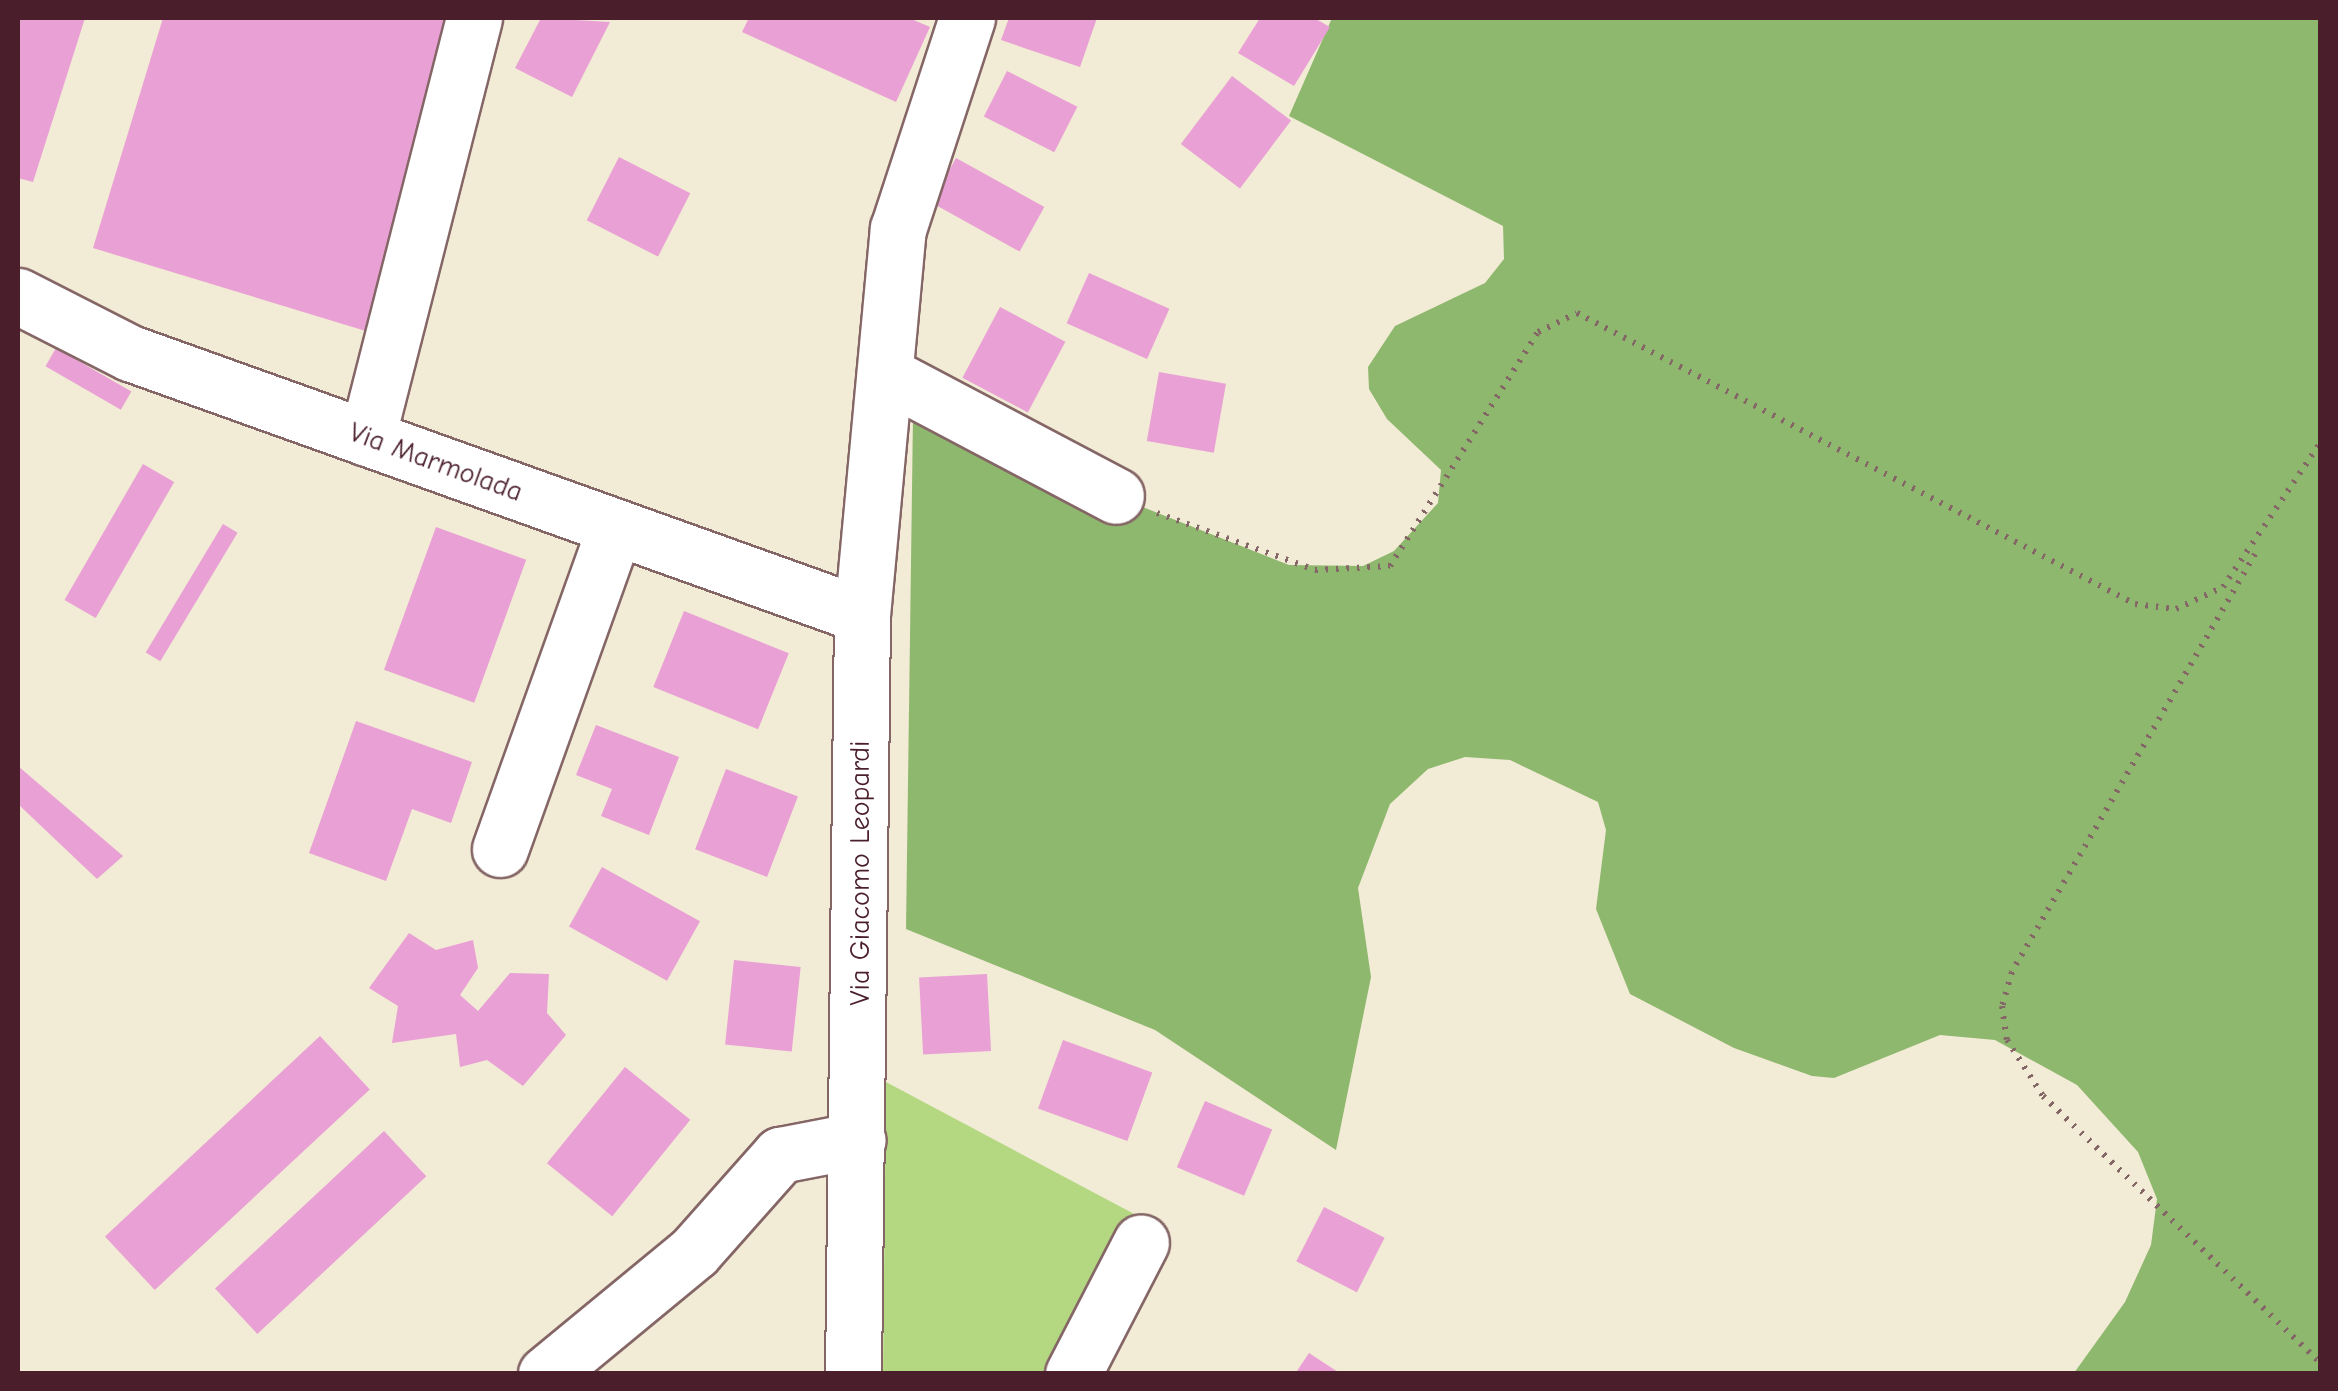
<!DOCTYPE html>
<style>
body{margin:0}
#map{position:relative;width:2338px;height:1391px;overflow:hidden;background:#f2ebd5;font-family:"Comic Neue",sans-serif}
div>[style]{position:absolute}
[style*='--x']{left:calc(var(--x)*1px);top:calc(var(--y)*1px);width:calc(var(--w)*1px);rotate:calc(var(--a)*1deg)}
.green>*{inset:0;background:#b4d881}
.forest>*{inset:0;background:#8fb86f}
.building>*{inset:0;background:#e9a0d5;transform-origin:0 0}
.path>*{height:6px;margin-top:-3px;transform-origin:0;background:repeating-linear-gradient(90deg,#856666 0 2.5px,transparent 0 10.5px)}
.roads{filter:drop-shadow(2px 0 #856666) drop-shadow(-2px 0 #856666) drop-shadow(0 2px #856666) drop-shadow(0 -2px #856666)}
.minor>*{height:55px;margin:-27.5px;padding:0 27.5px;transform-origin:27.5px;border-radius:27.5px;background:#fff}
span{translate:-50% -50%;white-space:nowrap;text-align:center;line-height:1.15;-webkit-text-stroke:9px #fff;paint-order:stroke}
.street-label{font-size:28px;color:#4a1f2b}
.frame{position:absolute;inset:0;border:20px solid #4a1f2b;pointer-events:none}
</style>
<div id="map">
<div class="green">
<div style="clip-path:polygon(886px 1082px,1138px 1216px,1055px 1373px,883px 1374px)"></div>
</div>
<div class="forest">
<div style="clip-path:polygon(1332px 18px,2320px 18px,2320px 1373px,2074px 1373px,2125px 1302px,2151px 1245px,2157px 1199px,2138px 1152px,2077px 1085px,1995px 1040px,1940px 1035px,1834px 1078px,1812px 1076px,1734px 1048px,1630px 994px,1596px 909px,1606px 830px,1598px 802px,1510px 760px,1465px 757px,1428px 769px,1390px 804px,1358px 888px,1371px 977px,1336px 1150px,1155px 1030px,906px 929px,913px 416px,1289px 565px,1363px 566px,1394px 551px,1438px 503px,1441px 470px,1387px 419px,1369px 389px,1368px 367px,1395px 326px,1485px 283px,1504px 259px,1503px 226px,1289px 116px)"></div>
</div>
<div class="building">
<div style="clip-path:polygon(18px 18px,85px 18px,33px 182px,18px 178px)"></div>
<div style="clip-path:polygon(163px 18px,464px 18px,369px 332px,93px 248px)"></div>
<div style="clip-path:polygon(541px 18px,610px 22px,572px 97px,515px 68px)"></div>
<div style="clip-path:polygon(749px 18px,909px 18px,930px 27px,896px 102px,742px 32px)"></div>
<div style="clip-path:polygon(1009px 18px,1097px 18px,1080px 67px,1001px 40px)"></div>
<div style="clip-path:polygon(1260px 18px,1314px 18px,1330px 27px,1294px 86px,1238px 53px)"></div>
<div style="left:1007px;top:71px;width:79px;height:51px;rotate:27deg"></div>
<div style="left:1232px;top:76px;width:74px;height:85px;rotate:37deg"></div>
<div style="left:619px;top:157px;width:80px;height:71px;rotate:27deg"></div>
<div style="left:956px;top:158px;width:101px;height:51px;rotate:29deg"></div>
<div style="left:1089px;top:273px;width:88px;height:55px;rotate:24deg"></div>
<div style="left:1000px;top:307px;width:74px;height:80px;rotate:28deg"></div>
<div style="left:56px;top:348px;width:87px;height:21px;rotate:30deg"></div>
<div style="left:1159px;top:372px;width:68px;height:70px;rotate:10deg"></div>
<div style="left:143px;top:464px;width:36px;height:157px;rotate:30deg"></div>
<div style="left:223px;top:524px;width:17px;height:150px;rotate:31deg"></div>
<div style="left:436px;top:527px;width:96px;height:152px;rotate:20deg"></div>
<div style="left:684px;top:611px;width:113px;height:82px;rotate:22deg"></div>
<div style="clip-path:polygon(356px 721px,472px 762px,451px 823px,412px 809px,386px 881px,309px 853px)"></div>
<div style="clip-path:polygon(596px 725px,679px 757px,649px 835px,601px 816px,612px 789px,576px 775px)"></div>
<div style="clip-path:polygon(18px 766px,123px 856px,97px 879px,18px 804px)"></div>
<div style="left:726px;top:769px;width:77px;height:86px;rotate:21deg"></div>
<div style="left:602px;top:867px;width:112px;height:68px;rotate:29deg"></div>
<div style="clip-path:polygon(409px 933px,436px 950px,473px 940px,478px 968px,460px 995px,478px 1011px,510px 973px,549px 974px,547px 1013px,566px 1035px,523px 1086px,487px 1060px,460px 1067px,456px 1034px,392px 1043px,398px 1006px,369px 988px)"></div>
<div style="left:734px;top:960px;width:67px;height:85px;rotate:6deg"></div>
<div style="left:987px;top:974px;width:77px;height:68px;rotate:87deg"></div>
<div style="left:320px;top:1036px;width:73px;height:294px;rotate:47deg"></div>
<div style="left:1063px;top:1040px;width:95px;height:73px;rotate:20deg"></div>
<div style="left:625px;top:1067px;width:84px;height:124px;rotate:39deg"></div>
<div style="left:1205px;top:1101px;width:73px;height:72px;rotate:23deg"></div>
<div style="left:384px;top:1131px;width:62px;height:231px;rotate:47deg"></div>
<div style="left:1324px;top:1207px;width:68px;height:61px;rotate:27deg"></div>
<div style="clip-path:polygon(1309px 1353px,1341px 1374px,1295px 1374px)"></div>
</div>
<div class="path">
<div style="--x:1157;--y:513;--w:168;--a:19.8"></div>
<div style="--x:1315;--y:570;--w:75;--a:-3.1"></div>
<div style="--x:1390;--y:566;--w:277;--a:-57.7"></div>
<div style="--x:1538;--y:332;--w:43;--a:-26"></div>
<div style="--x:1577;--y:313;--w:629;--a:27.54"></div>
<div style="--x:2135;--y:604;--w:41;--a:7"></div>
<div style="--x:2176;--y:609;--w:52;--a:-25.1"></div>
<div style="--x:2223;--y:587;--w:174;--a:-56"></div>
<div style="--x:2255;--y:554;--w:484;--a:120.2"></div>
<div style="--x:2012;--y:972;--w:35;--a:106"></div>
<div style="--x:2002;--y:1006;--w:34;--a:82"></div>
<div style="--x:2007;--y:1040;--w:67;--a:57.3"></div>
<div style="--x:2043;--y:1096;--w:385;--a:43.9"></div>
</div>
<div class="roads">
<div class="minor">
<div style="--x:18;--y:296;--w:126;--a:27"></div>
<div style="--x:130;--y:353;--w:777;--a:19.69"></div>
<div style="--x:885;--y:374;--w:261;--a:27.8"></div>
<div style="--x:367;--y:438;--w:433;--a:-75.7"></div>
<div style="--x:500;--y:849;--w:342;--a:-70.3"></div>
<div style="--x:546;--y:1374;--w:192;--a:-39.5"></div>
<div style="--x:694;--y:1252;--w:130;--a:-48.4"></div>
<div style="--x:780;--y:1155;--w:79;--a:-10.9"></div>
<div style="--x:853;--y:1374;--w:759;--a:-89.32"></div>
<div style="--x:862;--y:615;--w:388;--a:-84.7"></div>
<div style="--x:898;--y:229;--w:222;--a:-71.9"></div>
<div style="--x:1073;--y:1374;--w:148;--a:-62.7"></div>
</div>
</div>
<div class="street-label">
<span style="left:436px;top:462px;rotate:20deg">Via Marmolada</span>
<span style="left:860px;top:873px;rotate:-90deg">Via Giacomo Leopardi</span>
</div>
<div class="frame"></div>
</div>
